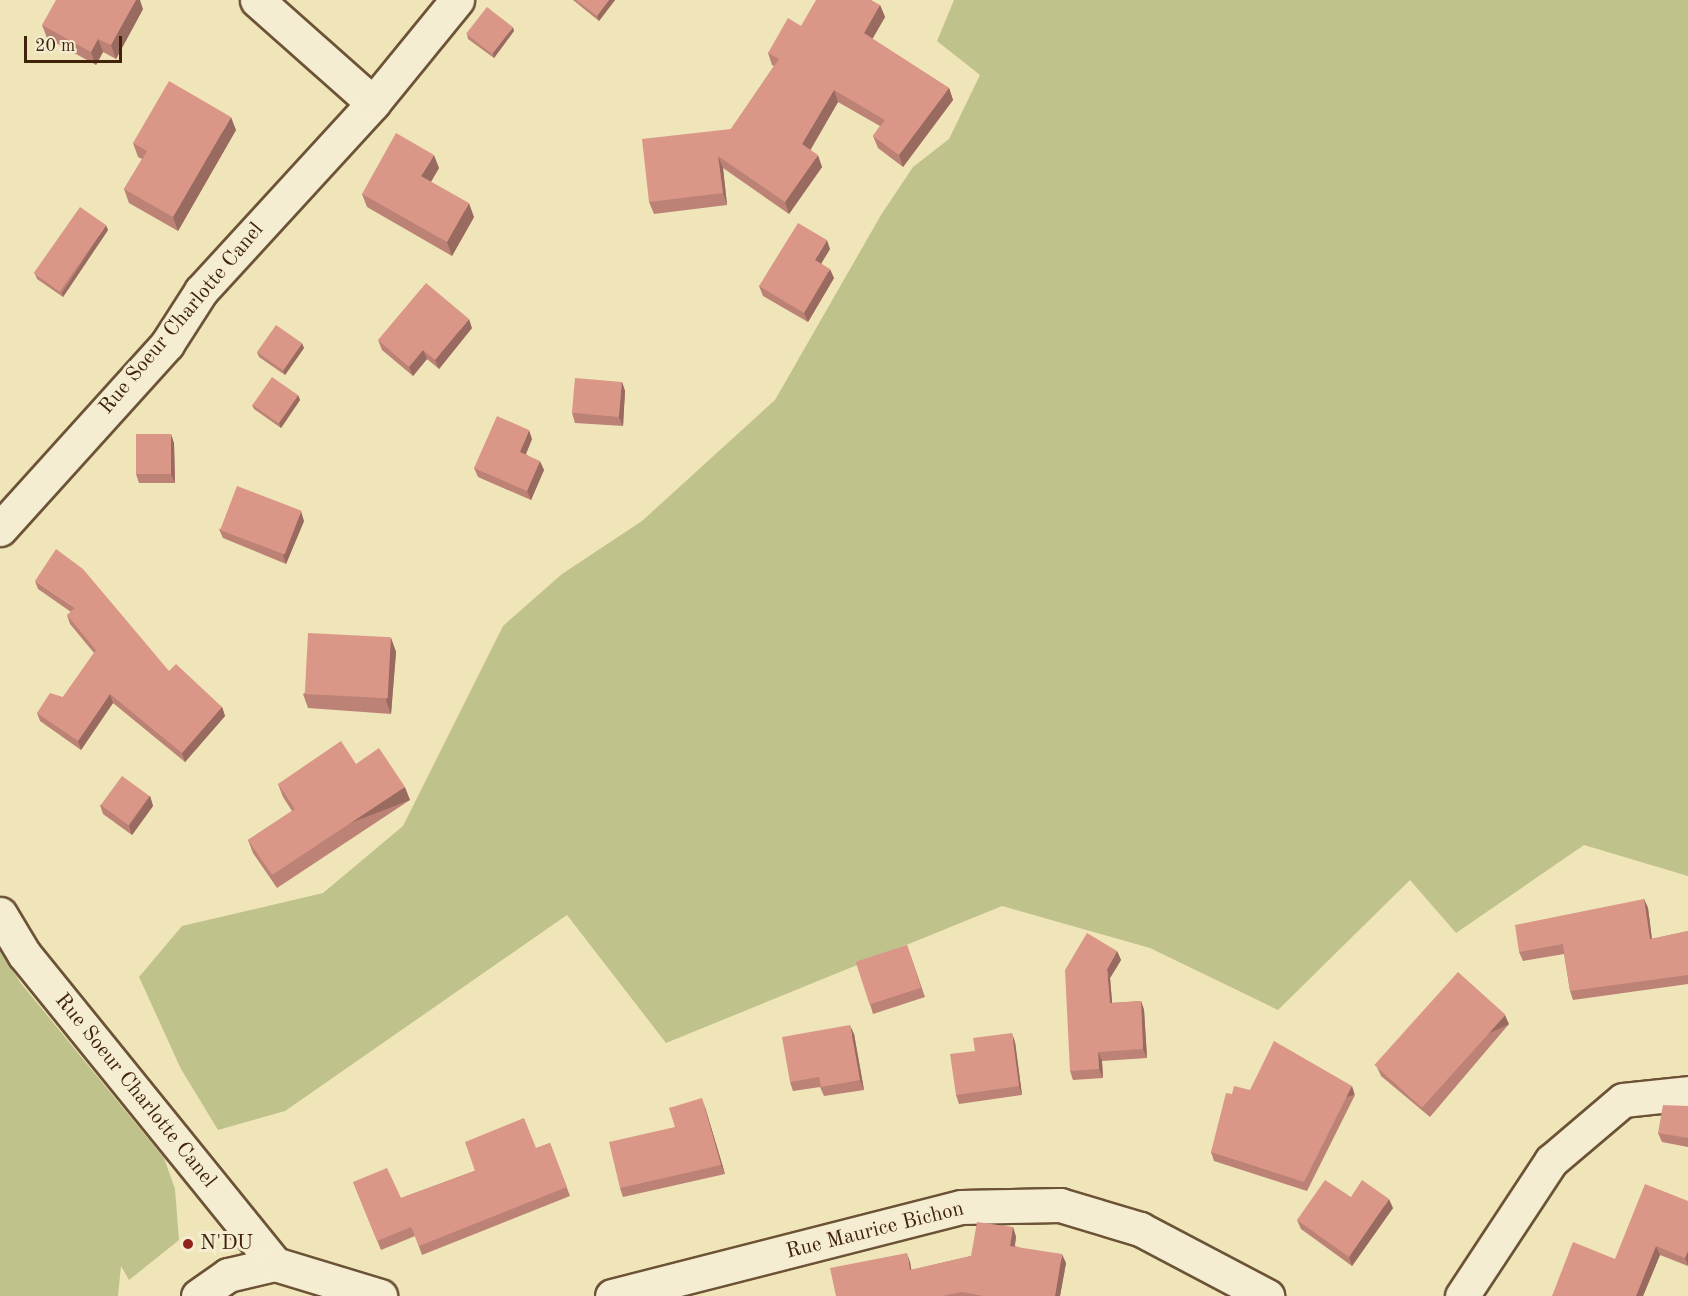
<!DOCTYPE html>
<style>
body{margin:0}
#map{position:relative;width:1688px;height:1296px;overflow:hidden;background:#f0e4b9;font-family:"Old Standard TT",serif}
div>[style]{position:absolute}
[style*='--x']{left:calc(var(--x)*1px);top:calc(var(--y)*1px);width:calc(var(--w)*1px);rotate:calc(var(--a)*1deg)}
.green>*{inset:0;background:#c0c28b}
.roads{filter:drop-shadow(2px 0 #6c5336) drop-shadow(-2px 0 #6c5336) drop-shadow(0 2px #6c5336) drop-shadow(0 -2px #6c5336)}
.minor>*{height:33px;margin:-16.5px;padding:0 16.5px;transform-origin:16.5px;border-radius:16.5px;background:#f5edd2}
.wall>*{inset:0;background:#bb8275}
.shaded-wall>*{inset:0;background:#996a5f;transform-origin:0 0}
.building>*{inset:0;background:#da9788;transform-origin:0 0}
.dots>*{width:16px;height:16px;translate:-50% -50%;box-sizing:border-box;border:3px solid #f5edd2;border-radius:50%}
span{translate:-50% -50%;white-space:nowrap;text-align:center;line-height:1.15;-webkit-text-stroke:6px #f5edd2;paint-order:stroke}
.street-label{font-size:21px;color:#40230a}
.poi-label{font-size:21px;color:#40230a}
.left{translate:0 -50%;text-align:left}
.scale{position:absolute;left:24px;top:36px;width:98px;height:27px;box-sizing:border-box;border:3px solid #40230a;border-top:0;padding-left:8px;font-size:18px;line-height:21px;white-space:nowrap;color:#40230a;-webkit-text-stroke:4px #f5edd2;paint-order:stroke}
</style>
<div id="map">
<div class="green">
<div style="clip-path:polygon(954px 0,1688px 0,1688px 876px,1584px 845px,1456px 933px,1410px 880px,1278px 1010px,1150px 948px,1002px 906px,666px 1043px,567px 915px,285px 1111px,218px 1130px,181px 1069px,139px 977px,182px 926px,323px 893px,403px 826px,503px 626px,562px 574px,642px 521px,775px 400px,881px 215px,913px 167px,949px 139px,980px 75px,937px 41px)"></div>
<div style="clip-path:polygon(0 950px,20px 982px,164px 1158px,175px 1189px,179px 1240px,129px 1280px,121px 1266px,118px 1296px,0 1296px)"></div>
</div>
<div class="roads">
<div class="minor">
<div style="--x:257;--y:0;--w:155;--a:41.6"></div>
<div style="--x:0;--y:529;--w:249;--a:-47.9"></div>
<div style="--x:167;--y:344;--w:63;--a:-57.3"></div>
<div style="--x:201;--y:291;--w:255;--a:-47.5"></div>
<div style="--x:373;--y:103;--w:133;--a:-50.8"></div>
<div style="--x:0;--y:914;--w:47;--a:59"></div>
<div style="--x:24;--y:954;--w:399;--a:51"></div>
<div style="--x:198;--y:1296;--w:37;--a:-35"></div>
<div style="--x:228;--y:1275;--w:48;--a:-13.2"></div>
<div style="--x:275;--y:1264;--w:110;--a:16.9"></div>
<div style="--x:612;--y:1296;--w:360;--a:-14.3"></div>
<div style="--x:961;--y:1207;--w:99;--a:-1.2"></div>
<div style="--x:1060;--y:1205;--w:84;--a:16.7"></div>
<div style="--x:1140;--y:1229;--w:144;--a:27.8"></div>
<div style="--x:1462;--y:1296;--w:162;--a:-56.6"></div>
<div style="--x:1551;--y:1161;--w:94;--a:-40.3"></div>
<div style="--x:1623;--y:1100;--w:65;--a:-6.1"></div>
</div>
</div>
<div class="wall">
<div style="clip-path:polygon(573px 0,615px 0,599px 21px)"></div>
<div style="clip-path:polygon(880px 5px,885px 17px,872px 39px,949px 88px,953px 100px,903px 167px,878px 148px,873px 136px,880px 126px,838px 102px,810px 150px,822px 167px,789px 214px,723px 168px,727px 205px,654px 214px,649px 202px,731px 129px,774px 66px,772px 65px,768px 53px,801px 26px)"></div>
<div style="clip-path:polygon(143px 9px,116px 59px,103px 52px,96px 65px,47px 38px,42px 25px)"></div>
<div style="clip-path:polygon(514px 31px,494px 58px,468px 39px,467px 34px)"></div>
<div style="clip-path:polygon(236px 130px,178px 231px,129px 203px,124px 189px,142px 159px,138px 157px,133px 143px)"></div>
<div style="clip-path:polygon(439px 168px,431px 182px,474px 217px,452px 256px,367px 207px,362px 194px)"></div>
<div style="clip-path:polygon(108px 230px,63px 297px,37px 279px,35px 274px)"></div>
<div style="clip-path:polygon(830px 249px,821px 263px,834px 278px,808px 322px,763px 296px,759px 286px)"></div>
<div style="clip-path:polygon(472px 328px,439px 369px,427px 359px,413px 376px,382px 350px,378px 340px)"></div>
<div style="clip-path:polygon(304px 348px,285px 375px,259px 357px,257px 352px)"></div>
<div style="clip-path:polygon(622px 382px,625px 391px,623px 426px,575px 423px,572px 413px)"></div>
<div style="clip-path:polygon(298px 395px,300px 400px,281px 428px,254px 409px,252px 405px)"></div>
<div style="clip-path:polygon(532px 439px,526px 454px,544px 470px,531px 500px,478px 477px,474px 468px)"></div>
<div style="clip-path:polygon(174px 443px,175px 483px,139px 483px,136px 474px)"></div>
<div style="clip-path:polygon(304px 521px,286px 564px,223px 538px,219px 529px)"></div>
<div style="clip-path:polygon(35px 581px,222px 707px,225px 716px,185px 762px,113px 703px,81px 750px,40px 721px,37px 713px,63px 697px,94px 653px,70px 624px,67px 615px,71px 612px,38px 589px)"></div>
<div style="clip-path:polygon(391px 638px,396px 652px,391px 714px,308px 708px,303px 694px)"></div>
<div style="clip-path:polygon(356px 764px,410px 800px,277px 888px,253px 853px,248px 840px,292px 811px,283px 797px,278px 784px)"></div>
<div style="clip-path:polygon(150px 796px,153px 806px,132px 835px,103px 814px,100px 805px)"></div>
<div style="clip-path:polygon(1644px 899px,1648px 908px,1652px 939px,1688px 931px,1688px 984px,1573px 1000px,1570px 991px,1564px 954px,1523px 961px,1519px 952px)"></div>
<div style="clip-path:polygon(907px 945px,925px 997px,873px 1014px,870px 1004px)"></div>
<div style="clip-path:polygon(1117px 951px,1121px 960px,1110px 978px,1112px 1003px,1141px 1001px,1144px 1010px,1147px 1058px,1102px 1061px,1103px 1078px,1073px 1080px,1070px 1071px)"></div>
<div style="clip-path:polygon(1509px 1024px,1430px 1117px,1381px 1076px,1377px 1067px)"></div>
<div style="clip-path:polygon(854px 1034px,864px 1090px,824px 1096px,820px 1087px,793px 1091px,790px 1082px)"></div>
<div style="clip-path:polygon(1015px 1042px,1022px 1095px,959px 1104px,956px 1095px)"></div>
<div style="clip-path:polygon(1250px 1090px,1355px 1095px,1307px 1191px,1214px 1161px,1211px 1152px,1232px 1094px)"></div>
<div style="clip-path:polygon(1688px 1106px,1688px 1147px,1662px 1142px,1658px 1133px)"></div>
<div style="clip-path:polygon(705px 1107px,725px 1174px,623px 1197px,620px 1188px,675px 1127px)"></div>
<div style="clip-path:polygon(550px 1143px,570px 1196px,422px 1255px,415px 1236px,381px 1250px,353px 1182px,401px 1198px)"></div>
<div style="clip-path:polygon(1351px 1197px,1393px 1208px,1352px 1266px,1301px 1229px,1297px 1220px)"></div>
<div style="clip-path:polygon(1688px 1201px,1688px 1266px,1660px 1255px,1643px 1296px,1552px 1296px,1615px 1259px)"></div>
<div style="clip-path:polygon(1013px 1227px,1016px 1237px,1015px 1246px,1066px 1263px,1060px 1296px,836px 1296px,910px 1262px,911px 1270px,971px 1256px)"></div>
</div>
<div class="shaded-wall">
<div style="clip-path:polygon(132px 0,140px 0,143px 9px,116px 59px,111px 45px)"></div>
<div style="clip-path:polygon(609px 0,615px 0,599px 21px,597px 16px)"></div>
<div style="clip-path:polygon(880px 5px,885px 17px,869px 45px,864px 33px)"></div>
<div style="clip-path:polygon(513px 27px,514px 31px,494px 58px,493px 53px)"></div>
<div style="clip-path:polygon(98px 39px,103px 52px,96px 65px,91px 52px)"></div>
<div style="clip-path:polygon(949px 88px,953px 100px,903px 167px,899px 155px)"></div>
<div style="clip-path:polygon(834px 90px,838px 102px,807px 156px,802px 144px)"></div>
<div style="clip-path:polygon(231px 117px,236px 130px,178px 231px,173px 217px)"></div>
<div style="clip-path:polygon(434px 155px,439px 168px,426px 190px,421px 176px)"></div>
<div style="clip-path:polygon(818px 155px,822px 167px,789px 214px,785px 202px)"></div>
<div style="clip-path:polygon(718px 156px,723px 168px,727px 205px,723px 193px)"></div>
<div style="clip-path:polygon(469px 203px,474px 217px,452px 256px,447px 242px)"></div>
<div style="clip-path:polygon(106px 225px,108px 230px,63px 297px,62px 293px)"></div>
<div style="clip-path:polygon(827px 240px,830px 249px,818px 269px,815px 260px)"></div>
<div style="clip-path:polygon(830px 269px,834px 278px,808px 322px,804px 313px)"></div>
<div style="clip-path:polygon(469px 319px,472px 328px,439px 369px,435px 360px)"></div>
<div style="clip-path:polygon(302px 343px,304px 348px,285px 375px,283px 370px)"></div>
<div style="clip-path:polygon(423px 350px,427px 359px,413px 376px,409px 367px)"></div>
<div style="clip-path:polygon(622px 382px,625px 391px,623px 426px,619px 417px)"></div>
<div style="clip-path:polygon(298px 395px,300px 400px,281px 428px,279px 423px)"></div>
<div style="clip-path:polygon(529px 430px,532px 439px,523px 461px,520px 452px)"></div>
<div style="clip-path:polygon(171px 434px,174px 443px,175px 483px,171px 474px)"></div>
<div style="clip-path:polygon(540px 461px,544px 470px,531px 500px,527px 491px)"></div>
<div style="clip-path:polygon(301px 511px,304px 521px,286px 564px,283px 555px)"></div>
<div style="clip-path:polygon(391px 638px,396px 652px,391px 714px,386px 701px)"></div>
<div style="clip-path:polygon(110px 694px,113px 703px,81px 750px,78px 741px)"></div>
<div style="clip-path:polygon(222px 707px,225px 716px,185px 762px,182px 753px)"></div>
<div style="left:405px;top:787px;width:14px;height:159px;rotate:69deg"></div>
<div style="clip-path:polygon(150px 796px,153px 806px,132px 835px,129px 826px)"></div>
<div style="clip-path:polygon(1644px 899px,1648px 908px,1653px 948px,1650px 939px)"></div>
<div style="clip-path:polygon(1117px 951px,1121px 960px,1110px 978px,1113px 1012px,1110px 1003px,1107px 969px)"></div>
<div style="clip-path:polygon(1141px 1001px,1144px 1010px,1147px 1058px,1143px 1049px)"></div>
<div style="left:1505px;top:1015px;width:10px;height:122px;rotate:66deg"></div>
<div style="clip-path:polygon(850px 1025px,854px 1034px,864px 1090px,860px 1080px)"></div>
<div style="clip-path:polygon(1012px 1033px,1015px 1042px,1022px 1095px,1019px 1086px)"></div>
<div style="clip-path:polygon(1098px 1052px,1102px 1061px,1103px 1078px,1099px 1069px)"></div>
<div style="left:1352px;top:1086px;width:9px;height:107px;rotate:72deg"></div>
<div style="clip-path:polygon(702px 1098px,705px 1107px,725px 1174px,721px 1165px)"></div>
<div style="clip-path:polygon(1389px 1199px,1393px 1208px,1352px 1266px,1349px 1257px)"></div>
<div style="clip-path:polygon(1013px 1227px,1016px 1237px,1013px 1255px,1010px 1246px)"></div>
<div style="clip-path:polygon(1656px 1246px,1660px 1255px,1643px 1296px,1636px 1296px)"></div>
<div style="clip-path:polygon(1688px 1251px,1688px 1265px,1685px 1258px)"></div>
<div style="clip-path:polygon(907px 1253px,910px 1262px,913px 1279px,910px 1270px)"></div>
<div style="clip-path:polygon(1062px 1254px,1066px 1263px,1060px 1296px,1055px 1296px)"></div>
</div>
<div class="building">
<div style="clip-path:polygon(56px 0,136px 0,111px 45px,98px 39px,91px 52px,42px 25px)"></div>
<div style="clip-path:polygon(576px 0,609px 0,597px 16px)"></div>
<div style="clip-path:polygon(816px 0,871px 0,880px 5px,864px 33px,949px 88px,899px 155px,873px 136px,885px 120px,834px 90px,802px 144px,818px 155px,785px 202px,718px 156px,723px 193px,649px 202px,642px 139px,731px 129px,779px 59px,768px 53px,788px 18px,801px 26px)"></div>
<div style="left:487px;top:7px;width:33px;height:34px;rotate:38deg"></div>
<div style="clip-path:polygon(169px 81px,231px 117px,173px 217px,124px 189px,147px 151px,133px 143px)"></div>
<div style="clip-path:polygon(396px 133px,434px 155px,421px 176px,469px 203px,447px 242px,362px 194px)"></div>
<div style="left:80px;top:207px;width:32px;height:81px;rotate:35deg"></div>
<div style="clip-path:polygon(798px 223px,827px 240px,815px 260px,830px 269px,804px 313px,759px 286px)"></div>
<div style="clip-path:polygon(426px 283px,469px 319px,435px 360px,423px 350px,409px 367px,378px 340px)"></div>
<div style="left:276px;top:325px;width:32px;height:33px;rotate:35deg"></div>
<div style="left:272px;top:377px;width:32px;height:34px;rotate:35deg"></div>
<div style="left:575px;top:378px;width:47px;height:35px;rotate:5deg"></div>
<div style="clip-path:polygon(497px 416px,529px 430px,520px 452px,540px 461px,527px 491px,474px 468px)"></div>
<div style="left:171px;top:434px;width:40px;height:35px;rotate:90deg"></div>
<div style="left:237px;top:486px;width:69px;height:47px;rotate:21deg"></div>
<div style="clip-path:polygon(56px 549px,83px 569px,169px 671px,176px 664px,222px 707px,182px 753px,110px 694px,78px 741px,37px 713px,50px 693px,63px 697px,96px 650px,67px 615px,75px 608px,35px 581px)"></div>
<div style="left:308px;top:633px;width:83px;height:61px;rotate:3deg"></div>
<div style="clip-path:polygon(341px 741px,356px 764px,379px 748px,405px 787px,272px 875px,248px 840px,295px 809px,278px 784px)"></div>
<div style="left:122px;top:776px;width:34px;height:36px;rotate:36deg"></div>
<div style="clip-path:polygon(1644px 899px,1650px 939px,1688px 931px,1688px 975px,1570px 991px,1563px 944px,1519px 952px,1515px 925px)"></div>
<div style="clip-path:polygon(1087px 933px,1117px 951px,1107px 969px,1110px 1003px,1141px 1001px,1143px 1049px,1098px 1052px,1099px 1069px,1070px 1071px,1065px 970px)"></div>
<div style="left:907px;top:945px;width:45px;height:54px;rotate:72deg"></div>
<div style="left:1458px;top:972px;width:64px;height:125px;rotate:42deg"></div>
<div style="clip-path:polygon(850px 1025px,860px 1080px,821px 1087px,819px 1077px,790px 1082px,782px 1037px)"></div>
<div style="clip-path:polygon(1012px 1033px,1019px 1086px,956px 1095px,950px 1054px,975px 1051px,973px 1038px)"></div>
<div style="clip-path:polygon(1274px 1041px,1352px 1086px,1304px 1182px,1211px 1152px,1226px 1093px,1232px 1094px,1234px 1086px,1250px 1090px)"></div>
<div style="clip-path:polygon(702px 1098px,721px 1165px,620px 1188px,609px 1142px,675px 1127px,669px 1108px)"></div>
<div style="clip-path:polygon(1663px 1105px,1688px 1106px,1688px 1138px,1658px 1133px)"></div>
<div style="clip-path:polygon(524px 1118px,536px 1148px,550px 1143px,567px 1187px,419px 1246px,411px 1227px,377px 1241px,353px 1182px,387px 1168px,401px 1198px,475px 1171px,465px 1142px)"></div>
<div style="clip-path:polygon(1325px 1180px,1351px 1197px,1362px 1180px,1389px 1199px,1349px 1257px,1297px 1220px)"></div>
<div style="clip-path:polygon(1645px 1184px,1688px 1201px,1688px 1251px,1685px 1258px,1656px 1246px,1636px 1296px,1552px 1296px,1573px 1242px,1615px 1259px)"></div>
<div style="clip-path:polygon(977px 1222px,1013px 1227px,1010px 1246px,1062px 1254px,1055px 1296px,983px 1296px,962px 1292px,942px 1296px,836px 1296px,830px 1268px,907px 1253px,910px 1270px,971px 1256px)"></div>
</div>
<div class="dots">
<div style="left:188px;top:1244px;background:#8f2418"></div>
</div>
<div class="street-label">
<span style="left:182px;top:319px;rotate:-50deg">Rue Soeur Charlotte Canel</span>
<span style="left:135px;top:1091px;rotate:51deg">Rue Soeur Charlotte Canel</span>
<span style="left:875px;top:1231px;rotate:-14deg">Rue Maurice Bichon</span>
</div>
<div class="poi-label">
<span class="left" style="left:200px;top:1244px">N'DU</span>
</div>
<div class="scale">20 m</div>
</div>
